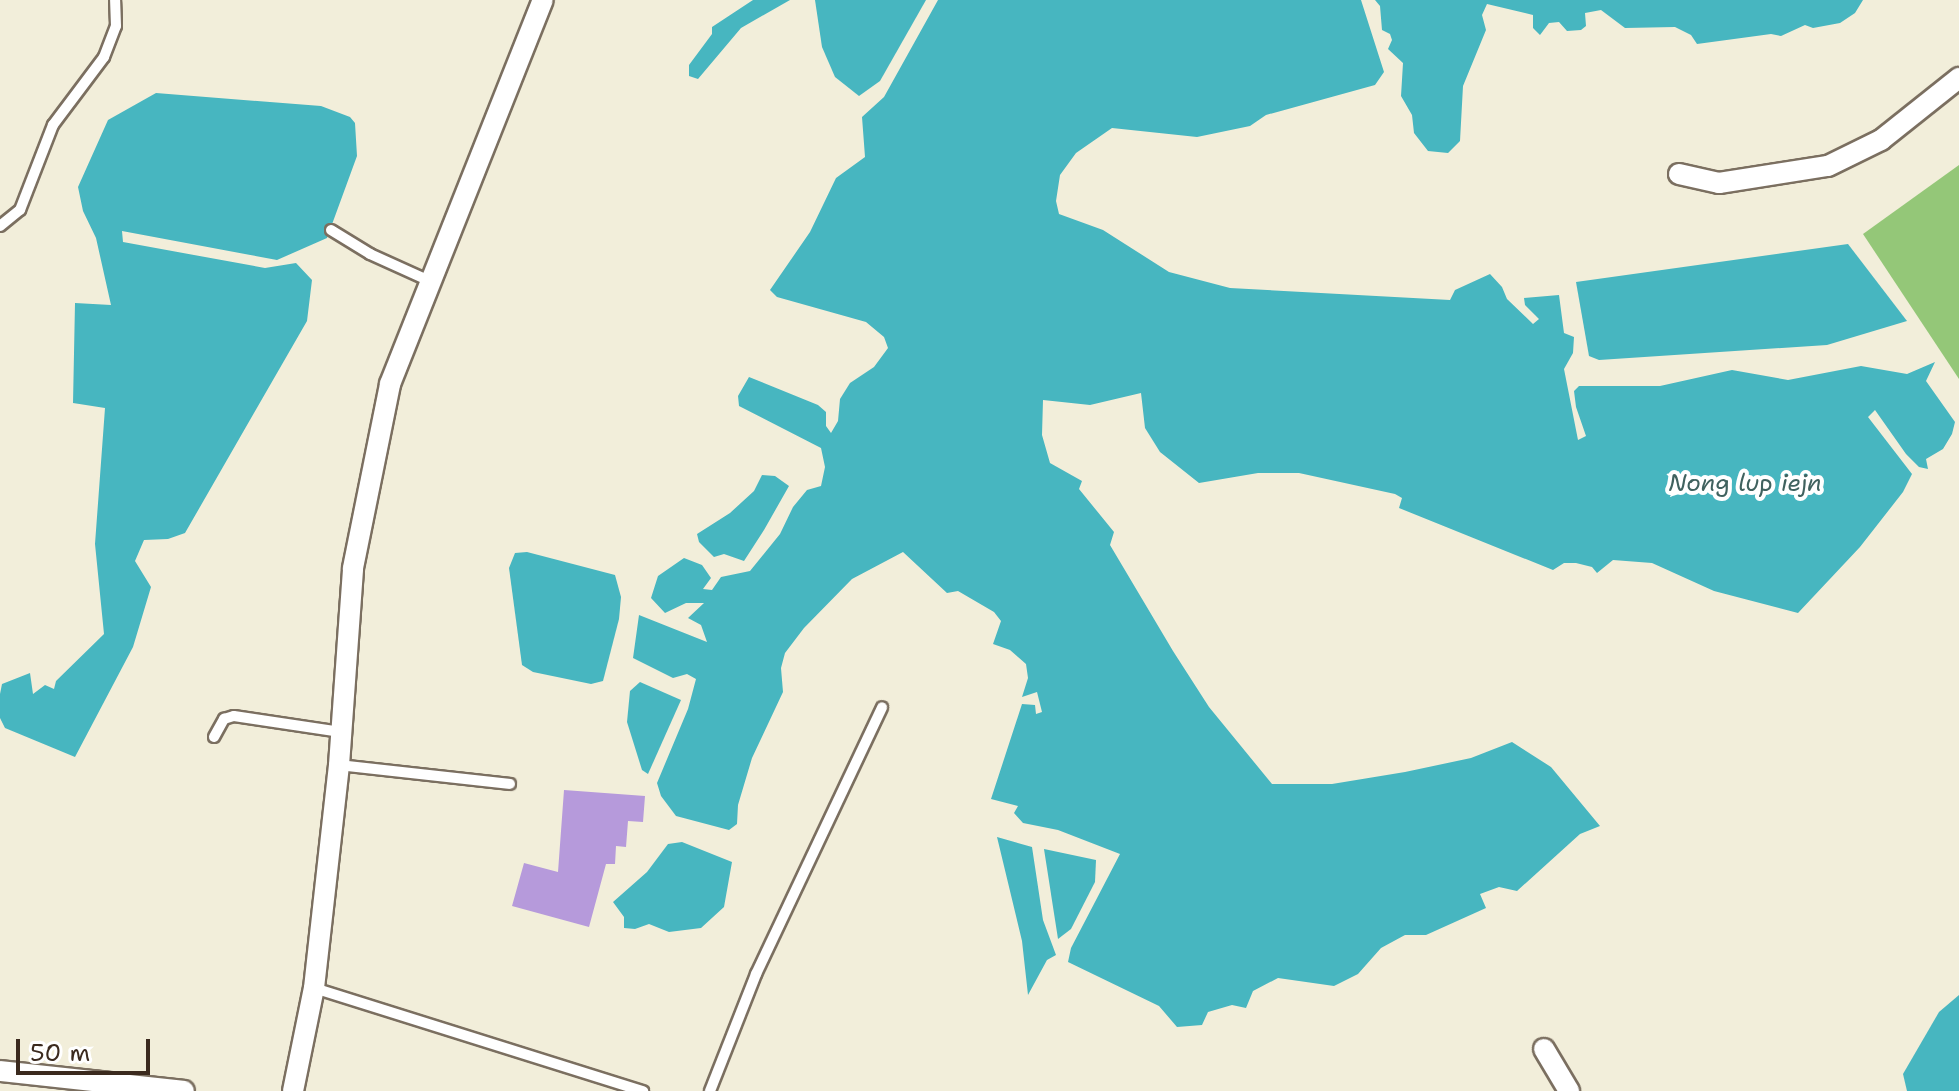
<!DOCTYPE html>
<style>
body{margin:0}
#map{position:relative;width:1959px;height:1091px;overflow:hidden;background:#f2eeda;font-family:"Shantell Sans",sans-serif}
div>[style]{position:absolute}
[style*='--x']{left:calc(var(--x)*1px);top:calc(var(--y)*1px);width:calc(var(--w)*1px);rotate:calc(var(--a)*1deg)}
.green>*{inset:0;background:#94c778}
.water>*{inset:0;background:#47b6c0}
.building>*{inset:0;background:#b69adb}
.roads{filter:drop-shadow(2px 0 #7b6f60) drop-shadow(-2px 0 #7b6f60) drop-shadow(0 2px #7b6f60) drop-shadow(0 -2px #7b6f60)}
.lane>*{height:10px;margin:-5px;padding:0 5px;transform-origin:5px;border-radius:5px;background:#fff}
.street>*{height:20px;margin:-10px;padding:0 10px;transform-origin:10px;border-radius:10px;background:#fff}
span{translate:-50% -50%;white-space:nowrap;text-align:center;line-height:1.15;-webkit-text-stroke:8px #fff;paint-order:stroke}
.water-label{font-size:24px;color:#40625f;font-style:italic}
.scale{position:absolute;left:16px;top:1039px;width:134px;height:36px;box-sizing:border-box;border:4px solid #3b2a1e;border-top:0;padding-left:10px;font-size:24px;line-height:28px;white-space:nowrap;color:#3b2a1e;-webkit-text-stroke:6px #fff;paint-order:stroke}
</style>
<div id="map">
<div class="green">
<div style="clip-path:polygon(1959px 165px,1959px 379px,1863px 234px)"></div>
</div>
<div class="water">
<div style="clip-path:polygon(753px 0,790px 0,741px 28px,698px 79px,689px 76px,689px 65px,712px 34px,712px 27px)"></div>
<div style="clip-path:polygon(815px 0,926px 0,880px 81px,859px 96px,835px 77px,822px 47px)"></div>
<div style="clip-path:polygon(938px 0,1361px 0,1384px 72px,1375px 85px,1266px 115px,1250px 126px,1197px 137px,1112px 128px,1076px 153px,1060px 175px,1056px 201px,1059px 214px,1103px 230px,1169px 272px,1230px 288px,1450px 300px,1455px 290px,1490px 274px,1502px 287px,1507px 299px,1533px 324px,1539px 319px,1525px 305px,1524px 298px,1559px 295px,1564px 333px,1574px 337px,1573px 353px,1564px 369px,1578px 440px,1586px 436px,1576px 407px,1574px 391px,1579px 386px,1660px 386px,1732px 370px,1788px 380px,1861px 366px,1907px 374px,1935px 362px,1926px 381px,1955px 422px,1952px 434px,1943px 449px,1926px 459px,1928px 469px,1919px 467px,1906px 454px,1875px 410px,1868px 417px,1912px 474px,1903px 492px,1860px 547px,1798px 613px,1714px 591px,1652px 563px,1613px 560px,1597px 573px,1592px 567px,1576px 563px,1564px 563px,1553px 570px,1399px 508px,1402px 498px,1395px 494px,1299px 473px,1258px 473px,1199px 483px,1160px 452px,1145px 428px,1141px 393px,1090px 405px,1043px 400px,1042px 435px,1050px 463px,1082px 481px,1079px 489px,1114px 532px,1110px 545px,1173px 651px,1209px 707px,1272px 784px,1332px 784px,1405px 772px,1471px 758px,1512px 742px,1551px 767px,1600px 826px,1580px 834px,1517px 891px,1499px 887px,1480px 894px,1486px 908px,1426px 935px,1405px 935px,1381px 948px,1358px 974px,1334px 986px,1278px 978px,1253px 991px,1246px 1008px,1232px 1005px,1208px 1012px,1202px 1025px,1177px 1027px,1159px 1006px,1068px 962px,1071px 948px,1120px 854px,1058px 830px,1023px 823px,1014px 813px,1018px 806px,991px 799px,1022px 704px,1035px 705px,1036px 714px,1042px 712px,1037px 692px,1022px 697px,1028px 678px,1026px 664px,1010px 650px,993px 644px,1001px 621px,994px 612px,958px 591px,947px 593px,903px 552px,852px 579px,804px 628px,785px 653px,781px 668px,783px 692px,752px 758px,738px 805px,737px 824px,729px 830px,676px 816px,661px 796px,657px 783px,688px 709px,696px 679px,687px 674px,673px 678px,633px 658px,639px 615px,707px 642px,701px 625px,688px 618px,704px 603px,686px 603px,665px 613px,651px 598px,658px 576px,684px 558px,702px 565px,711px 578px,703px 589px,712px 590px,721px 577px,750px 571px,780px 534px,793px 507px,807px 490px,821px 486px,825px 467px,821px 448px,739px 406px,738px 396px,749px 377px,818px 405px,826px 412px,826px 426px,831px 433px,838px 421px,840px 399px,850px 383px,874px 367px,888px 348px,884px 337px,866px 322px,777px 297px,770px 290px,810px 232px,836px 178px,865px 157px,862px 117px,884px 97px)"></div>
<div style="clip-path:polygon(1375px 0,1863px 0,1855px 13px,1840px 23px,1813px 28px,1805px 25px,1781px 36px,1771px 34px,1697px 44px,1691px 35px,1675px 27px,1625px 28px,1601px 10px,1585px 13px,1586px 26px,1581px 30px,1567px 31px,1559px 22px,1549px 23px,1540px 35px,1533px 28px,1533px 15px,1487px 4px,1482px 15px,1486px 30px,1463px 86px,1460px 141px,1448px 153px,1428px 151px,1414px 133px,1412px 115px,1401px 96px,1403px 63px,1388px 49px,1392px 40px,1390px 34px,1382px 30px,1380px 6px)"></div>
<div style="clip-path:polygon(156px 93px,321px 106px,350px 117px,355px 123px,357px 156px,327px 238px,277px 260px,122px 231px,123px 242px,265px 268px,296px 263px,312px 280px,307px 321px,185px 533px,168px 539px,144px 540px,135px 561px,151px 587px,133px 647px,75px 757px,5px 728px,0 718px,0 694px,2px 684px,30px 673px,33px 694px,45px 685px,54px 689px,56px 681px,104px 634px,95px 544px,105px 408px,73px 403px,75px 303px,111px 305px,96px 238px,83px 211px,78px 187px,108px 120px)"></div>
<div style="clip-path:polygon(1848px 244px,1907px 321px,1827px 345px,1599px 360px,1589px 356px,1576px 282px)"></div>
<div style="clip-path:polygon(762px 475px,775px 476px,789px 486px,764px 530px,744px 561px,724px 554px,714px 557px,699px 542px,697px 534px,730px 513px,754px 491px)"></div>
<div style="clip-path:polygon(527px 552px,615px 575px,621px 597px,619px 619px,603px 681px,591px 684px,533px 672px,522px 665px,509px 568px,515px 553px)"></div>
<div style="clip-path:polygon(640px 682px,681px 700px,648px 774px,642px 770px,627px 722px,630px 691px)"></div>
<div style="clip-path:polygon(997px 837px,1032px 847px,1043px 920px,1056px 955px,1047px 960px,1028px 995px,1022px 941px)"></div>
<div style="clip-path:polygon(682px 842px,732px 862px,724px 907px,701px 928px,669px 932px,649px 924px,635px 929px,624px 928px,624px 917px,613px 902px,647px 872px,668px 844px)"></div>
<div style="clip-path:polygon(1044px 849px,1096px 860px,1095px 882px,1071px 929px,1058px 939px)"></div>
<div style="clip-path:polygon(1959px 995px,1959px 1091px,1907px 1091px,1903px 1074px,1939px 1012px)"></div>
</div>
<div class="building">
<div style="clip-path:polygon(564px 790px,645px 796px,643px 822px,628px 821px,626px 847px,616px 846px,615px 864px,606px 864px,589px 927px,512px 906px,524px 863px,558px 872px)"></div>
</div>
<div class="roads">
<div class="lane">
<div style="--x:0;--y:226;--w:26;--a:-39"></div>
<div style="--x:20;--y:210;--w:91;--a:-68.8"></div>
<div style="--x:53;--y:125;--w:85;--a:-53.1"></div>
<div style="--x:104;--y:57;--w:33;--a:-69"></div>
<div style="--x:116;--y:26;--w:26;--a:-92"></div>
<div style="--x:331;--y:230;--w:46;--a:31.6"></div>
<div style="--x:370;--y:254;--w:68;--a:24.3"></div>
<div style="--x:214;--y:737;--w:21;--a:-61"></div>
<div style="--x:224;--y:719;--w:10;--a:-17"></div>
<div style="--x:234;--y:716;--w:108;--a:8.5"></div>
<div style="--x:339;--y:765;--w:172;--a:6.3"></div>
<div style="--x:314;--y:988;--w:345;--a:17.4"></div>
<div style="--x:710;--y:1091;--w:126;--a:-68.5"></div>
<div style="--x:756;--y:974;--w:295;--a:-64.7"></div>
</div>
<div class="street">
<div style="--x:1679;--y:174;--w:41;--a:12.7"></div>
<div style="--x:1719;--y:183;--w:110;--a:-8.9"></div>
<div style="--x:1828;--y:166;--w:59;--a:-26.1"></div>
<div style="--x:1881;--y:140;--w:100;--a:-38.5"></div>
<div style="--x:1544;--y:1049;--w:49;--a:59.2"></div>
<div style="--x:0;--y:1071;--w:185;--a:6.2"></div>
<div style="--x:293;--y:1091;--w:105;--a:-78.5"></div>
<div style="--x:314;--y:988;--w:224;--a:-83.6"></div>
<div style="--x:339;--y:765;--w:197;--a:-85.9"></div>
<div style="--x:353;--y:568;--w:188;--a:-78.6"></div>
<div style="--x:390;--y:384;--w:413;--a:-68.3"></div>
</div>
</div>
<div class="water-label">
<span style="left:1745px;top:484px">Nong lup iejn</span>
</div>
<div class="scale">50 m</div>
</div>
